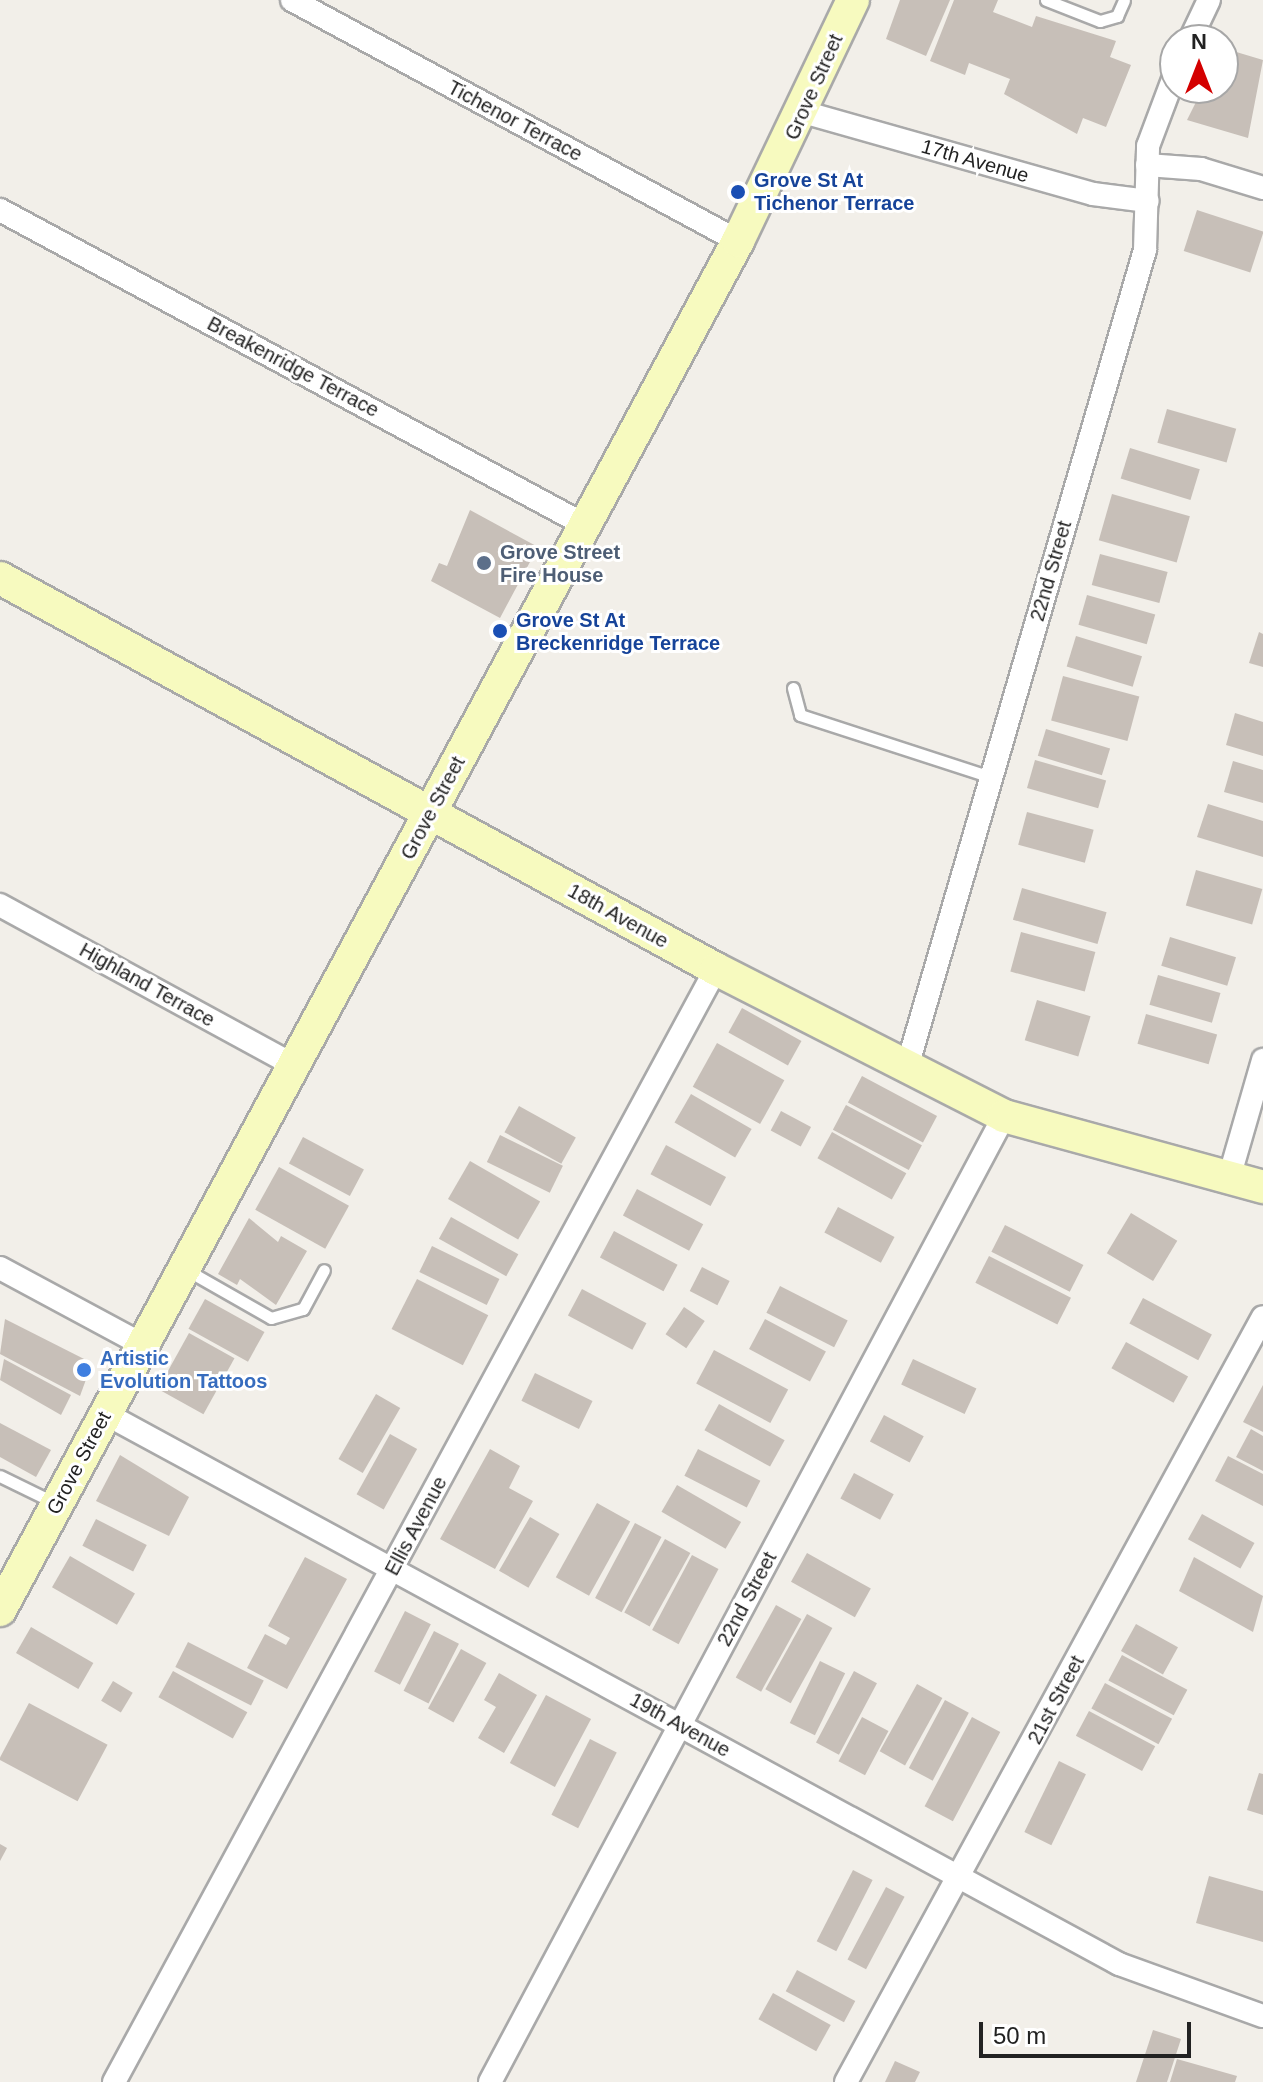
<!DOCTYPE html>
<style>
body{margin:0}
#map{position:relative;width:1263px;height:2082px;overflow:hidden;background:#f2efe9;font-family:Helvetica,sans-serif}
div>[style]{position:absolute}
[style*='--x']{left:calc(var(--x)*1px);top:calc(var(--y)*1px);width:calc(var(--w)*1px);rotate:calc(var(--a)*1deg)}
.building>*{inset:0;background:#c7bfb8;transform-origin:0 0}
.roads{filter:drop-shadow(2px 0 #a9a9a9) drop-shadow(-2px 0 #a9a9a9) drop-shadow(0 2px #a9a9a9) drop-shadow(0 -2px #a9a9a9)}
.service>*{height:11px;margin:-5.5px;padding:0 5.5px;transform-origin:5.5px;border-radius:5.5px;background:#fff}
.minor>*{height:22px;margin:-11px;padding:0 11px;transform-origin:11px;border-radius:11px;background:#fff}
.secondary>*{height:32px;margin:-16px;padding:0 16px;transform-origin:16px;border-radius:16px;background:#f7fabf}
.dots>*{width:22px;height:22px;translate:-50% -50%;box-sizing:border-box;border:4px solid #fff;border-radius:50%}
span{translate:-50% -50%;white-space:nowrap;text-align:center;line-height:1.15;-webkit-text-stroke:6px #fff;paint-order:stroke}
.street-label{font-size:20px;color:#222}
.transit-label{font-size:20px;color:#164399;font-weight:700}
.left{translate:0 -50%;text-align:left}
.service-label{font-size:20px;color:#4e5e75;font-weight:700}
.shop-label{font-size:20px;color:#366cbe;font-weight:700}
.north{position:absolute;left:1159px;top:24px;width:80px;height:80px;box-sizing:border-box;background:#fff;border:2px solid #a7a7a7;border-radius:50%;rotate:0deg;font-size:22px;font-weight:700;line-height:32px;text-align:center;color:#222}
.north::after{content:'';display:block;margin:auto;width:28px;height:36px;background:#d40000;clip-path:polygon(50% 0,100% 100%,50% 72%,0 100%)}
.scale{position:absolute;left:979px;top:2022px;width:212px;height:36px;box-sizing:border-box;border:4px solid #222;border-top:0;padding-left:10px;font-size:24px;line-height:28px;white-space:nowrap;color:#222;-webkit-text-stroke:6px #fff;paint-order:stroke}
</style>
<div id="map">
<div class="building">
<div style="clip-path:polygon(900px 0,950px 0,926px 56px,886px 39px)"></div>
<div style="clip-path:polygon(954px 0,998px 0,993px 12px,1032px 27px,1036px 16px,1116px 41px,1110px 57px,1131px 65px,1106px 127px,1083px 118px,1077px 134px,1004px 94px,1010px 79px,969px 63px,965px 75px,930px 61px)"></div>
<div style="clip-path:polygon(1223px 48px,1263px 60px,1248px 138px,1187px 120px,1203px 88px,1223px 88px)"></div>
<div style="left:1197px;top:210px;width:70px;height:43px;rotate:18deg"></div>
<div style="left:1167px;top:409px;width:72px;height:35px;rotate:16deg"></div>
<div style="left:1130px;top:448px;width:73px;height:32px;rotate:17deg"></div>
<div style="left:1112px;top:494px;width:81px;height:48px;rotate:16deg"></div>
<div style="clip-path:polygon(470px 510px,538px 547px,500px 618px,431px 581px,439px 563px,447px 566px)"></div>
<div style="left:1100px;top:554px;width:70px;height:32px;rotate:15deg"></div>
<div style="left:1087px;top:595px;width:71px;height:31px;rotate:16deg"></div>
<div style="clip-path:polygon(1259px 632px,1263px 634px,1263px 667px,1249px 663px)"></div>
<div style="left:1076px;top:636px;width:69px;height:32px;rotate:17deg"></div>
<div style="left:1063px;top:676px;width:79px;height:46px;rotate:15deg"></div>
<div style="clip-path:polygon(1235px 713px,1263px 722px,1263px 756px,1226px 745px)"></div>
<div style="left:1046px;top:729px;width:67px;height:28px;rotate:17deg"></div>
<div style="left:1035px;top:760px;width:74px;height:29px;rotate:16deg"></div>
<div style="clip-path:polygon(1233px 761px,1263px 770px,1263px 803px,1224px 792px)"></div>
<div style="clip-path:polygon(1208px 804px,1263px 821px,1263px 857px,1197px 837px)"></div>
<div style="left:1027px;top:812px;width:69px;height:34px;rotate:15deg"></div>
<div style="left:1196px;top:870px;width:69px;height:37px;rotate:16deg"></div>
<div style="left:1022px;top:888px;width:88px;height:33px;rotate:16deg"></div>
<div style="left:1021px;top:932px;width:77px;height:41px;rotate:15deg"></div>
<div style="left:1170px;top:937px;width:69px;height:30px;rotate:17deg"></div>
<div style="left:1158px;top:975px;width:65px;height:31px;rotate:16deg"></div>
<div style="left:1037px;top:1000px;width:56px;height:42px;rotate:17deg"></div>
<div style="left:742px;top:1008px;width:68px;height:28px;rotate:29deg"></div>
<div style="left:1146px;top:1014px;width:74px;height:31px;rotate:16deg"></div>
<div style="left:717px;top:1043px;width:77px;height:50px;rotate:29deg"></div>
<div style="left:862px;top:1076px;width:85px;height:30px;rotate:28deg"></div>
<div style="left:691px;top:1094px;width:70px;height:33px;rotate:30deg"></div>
<div style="left:846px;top:1105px;width:86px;height:28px;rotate:28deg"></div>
<div style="left:519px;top:1106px;width:65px;height:30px;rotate:29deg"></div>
<div style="left:781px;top:1111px;width:34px;height:22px;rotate:28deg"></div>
<div style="left:832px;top:1132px;width:85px;height:30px;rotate:29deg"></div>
<div style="left:500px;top:1135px;width:70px;height:30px;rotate:26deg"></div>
<div style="left:303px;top:1137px;width:69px;height:30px;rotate:28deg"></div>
<div style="left:666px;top:1145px;width:68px;height:33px;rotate:28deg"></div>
<div style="left:470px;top:1161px;width:81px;height:44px;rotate:30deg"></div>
<div style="left:279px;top:1167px;width:80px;height:49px;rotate:29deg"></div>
<div style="left:637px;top:1189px;width:75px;height:30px;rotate:28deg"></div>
<div style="left:838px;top:1207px;width:64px;height:29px;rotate:28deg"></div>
<div style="left:1131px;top:1213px;width:54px;height:47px;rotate:31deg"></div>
<div style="left:451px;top:1217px;width:77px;height:25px;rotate:29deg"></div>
<div style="clip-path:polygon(249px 1218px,278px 1242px,281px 1236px,307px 1251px,276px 1305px,240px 1279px,237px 1285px,218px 1274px)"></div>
<div style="left:1005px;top:1225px;width:88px;height:30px;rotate:27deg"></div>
<div style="left:614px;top:1231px;width:72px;height:30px;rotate:28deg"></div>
<div style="left:432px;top:1246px;width:75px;height:29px;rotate:26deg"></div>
<div style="left:989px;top:1256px;width:92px;height:30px;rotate:27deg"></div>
<div style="left:702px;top:1267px;width:31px;height:27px;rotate:27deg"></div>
<div style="left:417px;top:1279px;width:80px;height:56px;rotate:27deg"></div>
<div style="left:780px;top:1286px;width:76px;height:30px;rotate:27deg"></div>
<div style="left:582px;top:1289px;width:73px;height:30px;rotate:28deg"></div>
<div style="left:1143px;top:1298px;width:78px;height:29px;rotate:28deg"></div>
<div style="left:205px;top:1299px;width:68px;height:34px;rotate:29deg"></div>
<div style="left:684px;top:1307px;width:25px;height:33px;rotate:34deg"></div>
<div style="clip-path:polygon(5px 1319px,92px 1363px,80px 1396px,0 1354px)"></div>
<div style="left:765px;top:1319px;width:69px;height:34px;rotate:28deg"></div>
<div style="left:189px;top:1333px;width:52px;height:64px;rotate:29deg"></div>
<div style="left:1126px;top:1342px;width:71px;height:30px;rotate:29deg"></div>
<div style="left:714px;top:1350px;width:84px;height:38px;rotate:28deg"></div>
<div style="clip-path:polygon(4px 1359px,71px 1395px,61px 1415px,0 1380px)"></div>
<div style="left:913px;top:1359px;width:70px;height:28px;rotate:25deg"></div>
<div style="left:535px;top:1373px;width:64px;height:31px;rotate:26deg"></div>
<div style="clip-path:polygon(1263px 1385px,1263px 1432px,1243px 1422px)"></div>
<div style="left:376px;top:1394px;width:28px;height:75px;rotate:30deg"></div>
<div style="left:719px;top:1404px;width:75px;height:30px;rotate:29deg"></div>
<div style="left:884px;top:1415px;width:45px;height:30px;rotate:28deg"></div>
<div style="clip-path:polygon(0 1423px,51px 1450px,36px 1477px,0 1457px)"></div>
<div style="clip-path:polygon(1251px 1429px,1263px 1436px,1263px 1471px,1236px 1457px)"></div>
<div style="left:390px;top:1434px;width:31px;height:69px;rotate:29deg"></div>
<div style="clip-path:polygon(490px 1449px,520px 1466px,509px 1488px,533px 1501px,495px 1569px,440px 1539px)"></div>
<div style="left:698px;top:1449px;width:70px;height:30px;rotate:27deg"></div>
<div style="clip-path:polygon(120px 1455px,189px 1497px,169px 1536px,96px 1501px)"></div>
<div style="clip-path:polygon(1228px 1456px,1263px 1474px,1263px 1506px,1215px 1481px)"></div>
<div style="left:854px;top:1473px;width:45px;height:29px;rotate:28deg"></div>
<div style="left:677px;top:1485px;width:74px;height:31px;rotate:30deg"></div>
<div style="left:597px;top:1503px;width:38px;height:85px;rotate:29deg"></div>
<div style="left:1202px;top:1514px;width:60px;height:29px;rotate:29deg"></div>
<div style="left:530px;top:1517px;width:34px;height:62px;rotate:30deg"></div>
<div style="left:96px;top:1519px;width:57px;height:30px;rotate:27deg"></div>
<div style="left:635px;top:1523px;width:30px;height:85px;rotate:28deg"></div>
<div style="left:665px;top:1539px;width:29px;height:84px;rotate:29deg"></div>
<div style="left:807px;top:1553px;width:73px;height:33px;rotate:29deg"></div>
<div style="left:692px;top:1555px;width:30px;height:85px;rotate:28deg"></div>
<div style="left:70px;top:1556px;width:75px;height:36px;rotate:30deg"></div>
<div style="clip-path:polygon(305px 1557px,347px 1579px,287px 1689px,247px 1668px,265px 1634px,286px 1645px,290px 1638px,268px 1626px)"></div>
<div style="clip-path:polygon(1194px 1557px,1263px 1596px,1253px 1632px,1179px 1591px)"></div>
<div style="left:776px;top:1605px;width:29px;height:83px;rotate:29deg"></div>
<div style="left:405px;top:1611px;width:29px;height:68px;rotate:27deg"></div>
<div style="left:807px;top:1614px;width:29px;height:86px;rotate:29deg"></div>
<div style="left:1136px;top:1624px;width:48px;height:31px;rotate:29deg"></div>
<div style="left:31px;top:1627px;width:72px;height:30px;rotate:30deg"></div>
<div style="left:434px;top:1631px;width:28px;height:67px;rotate:27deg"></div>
<div style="left:188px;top:1642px;width:85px;height:28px;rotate:27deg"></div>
<div style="left:461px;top:1649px;width:29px;height:68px;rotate:29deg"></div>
<div style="left:1122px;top:1655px;width:74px;height:29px;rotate:28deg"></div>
<div style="left:820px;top:1661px;width:28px;height:69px;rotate:26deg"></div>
<div style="left:173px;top:1671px;width:85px;height:30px;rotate:29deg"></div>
<div style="left:854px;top:1671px;width:26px;height:81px;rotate:28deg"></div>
<div style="clip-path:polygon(499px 1673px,537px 1695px,504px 1753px,478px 1738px,496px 1707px,484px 1700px)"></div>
<div style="left:113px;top:1681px;width:23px;height:23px;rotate:31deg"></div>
<div style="left:1105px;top:1683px;width:76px;height:29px;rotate:28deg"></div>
<div style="left:917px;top:1684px;width:29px;height:77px;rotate:29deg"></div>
<div style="left:546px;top:1695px;width:51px;height:77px;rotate:28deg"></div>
<div style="left:945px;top:1700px;width:27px;height:77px;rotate:28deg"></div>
<div style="left:29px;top:1703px;width:89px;height:64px;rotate:28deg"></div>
<div style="left:1089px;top:1711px;width:75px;height:28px;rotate:28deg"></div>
<div style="left:862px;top:1717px;width:30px;height:50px;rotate:28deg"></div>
<div style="left:972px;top:1717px;width:32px;height:101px;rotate:28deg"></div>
<div style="left:590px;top:1739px;width:30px;height:85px;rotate:27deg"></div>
<div style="left:1059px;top:1761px;width:30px;height:79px;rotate:26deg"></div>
<div style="clip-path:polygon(1259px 1773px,1263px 1774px,1263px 1815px,1247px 1810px)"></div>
<div style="clip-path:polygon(0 1844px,7px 1848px,0 1861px)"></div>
<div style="left:853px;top:1870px;width:22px;height:80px;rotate:27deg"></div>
<div style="clip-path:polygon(1209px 1876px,1263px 1891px,1263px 1942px,1196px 1923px)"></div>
<div style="left:886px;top:1887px;width:21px;height:82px;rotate:28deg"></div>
<div style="left:797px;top:1970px;width:66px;height:24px;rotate:28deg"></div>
<div style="left:773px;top:1993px;width:66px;height:30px;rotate:29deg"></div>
<div style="clip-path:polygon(1153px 2030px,1181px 2039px,1167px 2082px,1136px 2082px)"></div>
<div style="clip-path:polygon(1177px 2059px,1237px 2076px,1235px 2082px,1170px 2082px)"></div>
<div style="clip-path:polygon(895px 2061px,920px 2072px,915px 2082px,885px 2082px)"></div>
</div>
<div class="roads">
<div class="service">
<div style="--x:1046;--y:0;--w:58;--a:21.3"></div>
<div style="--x:1100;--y:21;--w:18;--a:-16"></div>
<div style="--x:1117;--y:16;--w:17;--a:-66"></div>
<div style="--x:793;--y:688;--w:28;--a:75"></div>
<div style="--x:800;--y:715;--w:201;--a:18"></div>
<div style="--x:185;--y:1269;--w:99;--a:29.7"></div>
<div style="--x:271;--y:1318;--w:33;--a:-16"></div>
<div style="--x:303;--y:1309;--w:44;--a:-61.7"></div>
<div style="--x:0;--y:1476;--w:59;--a:26.1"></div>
</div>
<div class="minor">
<div style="--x:292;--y:0;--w:507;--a:28.38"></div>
<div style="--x:1190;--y:40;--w:44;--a:-64.6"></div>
<div style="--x:803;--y:112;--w:301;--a:15.8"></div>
<div style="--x:1093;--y:194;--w:55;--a:7.3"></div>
<div style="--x:1147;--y:165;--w:54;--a:4.2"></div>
<div style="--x:1201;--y:169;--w:65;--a:17"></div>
<div style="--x:0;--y:210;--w:664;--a:28.3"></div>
<div style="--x:0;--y:905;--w:335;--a:28.6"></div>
<div style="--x:907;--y:1067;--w:851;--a:-73.76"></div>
<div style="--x:1145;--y:250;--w:104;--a:-88.3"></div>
<div style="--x:1148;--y:146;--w:77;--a:-69.4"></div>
<div style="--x:1229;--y:1178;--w:123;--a:-73.9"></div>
<div style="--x:0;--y:1268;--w:162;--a:28.3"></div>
<div style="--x:106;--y:1414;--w:1153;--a:28.5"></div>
<div style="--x:1119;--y:1964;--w:153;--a:19.9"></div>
<div style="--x:114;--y:2082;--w:1265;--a:-61.59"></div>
<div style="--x:490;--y:2082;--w:1094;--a:-61.98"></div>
<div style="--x:846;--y:2082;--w:871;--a:-61.41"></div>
</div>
<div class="secondary">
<div style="--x:0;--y:578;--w:816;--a:28.64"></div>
<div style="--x:716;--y:969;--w:323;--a:27"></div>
<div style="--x:1004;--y:1116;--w:269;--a:15.3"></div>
<div style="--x:0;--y:1610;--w:1555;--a:-61.67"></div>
<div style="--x:738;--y:241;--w:267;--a:-64.5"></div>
</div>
</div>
<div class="dots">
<div style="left:738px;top:192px;background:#1a4fb4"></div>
<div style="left:484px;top:563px;background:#5c6f8a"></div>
<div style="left:500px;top:631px;background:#1a4fb4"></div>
<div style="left:84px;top:1370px;background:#3f7fe0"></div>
</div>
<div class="street-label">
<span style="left:814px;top:87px;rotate:-66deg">Grove Street</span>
<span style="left:515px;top:121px;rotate:28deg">Tichenor Terrace</span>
<span style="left:975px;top:161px;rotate:16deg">17th Avenue</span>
<span style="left:293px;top:367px;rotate:28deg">Breakenridge Terrace</span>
<span style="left:1051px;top:571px;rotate:-74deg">22nd Street</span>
<span style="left:433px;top:808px;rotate:-62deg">Grove Street</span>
<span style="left:618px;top:916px;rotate:29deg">18th Avenue</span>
<span style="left:147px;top:985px;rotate:29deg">Highland Terrace</span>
<span style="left:79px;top:1463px;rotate:-62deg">Grove Street</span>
<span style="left:416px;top:1526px;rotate:-62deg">Ellis Avenue</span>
<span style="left:747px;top:1599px;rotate:-62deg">22nd Street</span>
<span style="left:1056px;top:1700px;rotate:-62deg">21st Street</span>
<span style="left:680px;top:1725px;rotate:29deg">19th Avenue</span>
</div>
<div class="transit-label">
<span class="left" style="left:754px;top:192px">Grove St At<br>Tichenor Terrace</span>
<span class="left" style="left:516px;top:632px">Grove St At<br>Breckenridge Terrace</span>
</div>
<div class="service-label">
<span class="left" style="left:500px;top:564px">Grove Street<br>Fire House</span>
</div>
<div class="shop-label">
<span class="left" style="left:100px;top:1370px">Artistic<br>Evolution Tattoos</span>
</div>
<div class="north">N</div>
<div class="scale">50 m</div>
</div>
